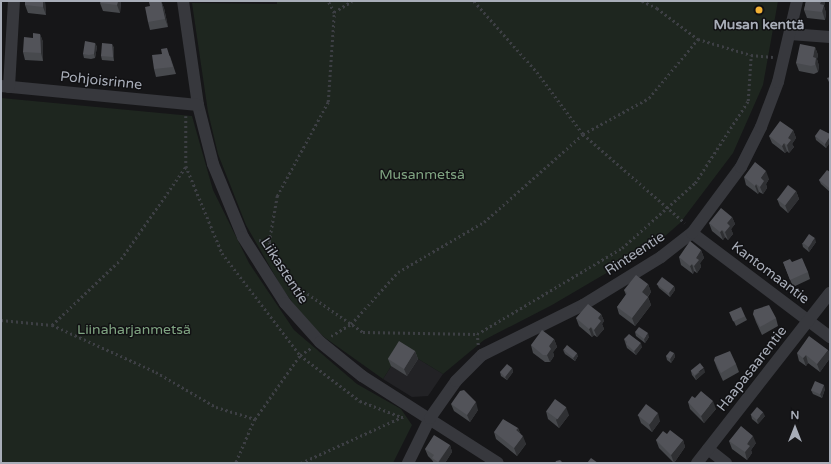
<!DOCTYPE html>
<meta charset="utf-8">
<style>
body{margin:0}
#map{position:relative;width:831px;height:464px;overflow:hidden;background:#161618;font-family:"Varela Round",sans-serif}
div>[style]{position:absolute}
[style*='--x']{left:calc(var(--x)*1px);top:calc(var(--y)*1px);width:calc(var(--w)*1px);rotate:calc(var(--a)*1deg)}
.built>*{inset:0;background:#222225}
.green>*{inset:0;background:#1e261f}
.path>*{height:2.5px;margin-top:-1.25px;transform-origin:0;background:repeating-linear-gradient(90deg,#3d3f44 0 2px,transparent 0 5px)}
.street>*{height:12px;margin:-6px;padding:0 6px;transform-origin:6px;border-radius:6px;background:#37383d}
.wall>*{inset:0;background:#47494d}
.shaded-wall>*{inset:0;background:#2f3033}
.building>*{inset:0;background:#525359;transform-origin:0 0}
.dots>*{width:11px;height:11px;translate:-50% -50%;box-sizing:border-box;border:2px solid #111113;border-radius:50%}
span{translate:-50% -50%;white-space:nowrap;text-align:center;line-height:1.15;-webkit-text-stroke:3px #111113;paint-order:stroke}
.poi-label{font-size:14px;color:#a8adb8;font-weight:700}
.street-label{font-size:14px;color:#a8adb8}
.park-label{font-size:14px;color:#7fa381}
.frame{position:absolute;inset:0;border:2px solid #a8adb8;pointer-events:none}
.north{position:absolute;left:775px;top:408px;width:40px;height:40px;-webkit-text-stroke:3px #111113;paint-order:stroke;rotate:0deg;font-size:11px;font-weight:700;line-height:16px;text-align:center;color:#a8adb8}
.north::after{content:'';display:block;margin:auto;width:14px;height:18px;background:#a8adb8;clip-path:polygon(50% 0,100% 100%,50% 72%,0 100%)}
</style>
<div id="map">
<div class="built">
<div style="clip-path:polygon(402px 349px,443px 374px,428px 396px,412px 397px,383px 379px)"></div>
</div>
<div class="green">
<div style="clip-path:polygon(277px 1px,778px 1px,763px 85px,733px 153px,680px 223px,656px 244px,552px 305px,484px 340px,443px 374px,402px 349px,383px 379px,324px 337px,300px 313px,282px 288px,246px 225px,218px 154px,208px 112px,192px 3px,277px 4px)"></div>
<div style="clip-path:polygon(1px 98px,192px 116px,213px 190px,249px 263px,294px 330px,357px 384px,401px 409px,412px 425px,393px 463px,1px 463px)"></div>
</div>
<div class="path">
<div style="--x:474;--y:1;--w:95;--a:48.4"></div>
<div style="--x:537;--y:72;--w:77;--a:53.4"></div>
<div style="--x:583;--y:134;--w:135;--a:41.1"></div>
<div style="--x:642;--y:1;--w:17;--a:25"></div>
<div style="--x:657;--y:8;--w:51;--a:37.1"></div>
<div style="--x:698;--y:39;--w:55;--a:16.8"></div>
<div style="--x:751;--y:55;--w:22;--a:5"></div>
<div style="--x:334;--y:12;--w:21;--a:-31"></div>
<div style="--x:186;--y:116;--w:50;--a:90"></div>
<div style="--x:186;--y:166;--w:94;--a:67.5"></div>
<div style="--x:222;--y:253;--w:128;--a:52.6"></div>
<div style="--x:300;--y:355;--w:76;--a:37.5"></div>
<div style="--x:360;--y:401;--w:45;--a:20.9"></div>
<div style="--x:259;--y:240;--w:10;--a:11"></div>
<div style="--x:269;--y:242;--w:50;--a:58.8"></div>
<div style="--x:295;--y:285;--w:83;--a:34.7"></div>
<div style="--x:363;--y:332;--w:114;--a:1"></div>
<div style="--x:269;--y:242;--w:47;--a:-80.1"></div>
<div style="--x:277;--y:196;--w:107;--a:-61.5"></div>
<div style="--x:328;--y:102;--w:89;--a:-86.1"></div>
<div style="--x:334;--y:13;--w:13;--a:-117"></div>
<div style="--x:1;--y:320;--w:51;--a:5.6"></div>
<div style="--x:52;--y:325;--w:114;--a:24.3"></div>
<div style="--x:156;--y:372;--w:69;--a:30.3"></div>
<div style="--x:216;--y:407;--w:41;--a:17.1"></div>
<div style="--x:255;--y:419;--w:48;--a:113.4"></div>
<div style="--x:52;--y:325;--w:95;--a:-43.7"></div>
<div style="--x:121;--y:259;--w:113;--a:-55"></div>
<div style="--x:331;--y:336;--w:23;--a:-31"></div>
<div style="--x:351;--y:324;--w:70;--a:-47.9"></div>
<div style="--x:398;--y:272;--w:99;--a:-30.2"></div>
<div style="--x:484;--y:222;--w:132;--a:-41.6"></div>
<div style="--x:583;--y:134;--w:75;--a:-28.6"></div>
<div style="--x:649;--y:98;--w:77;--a:-50.3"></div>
<div style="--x:478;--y:345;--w:11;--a:-95"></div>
<div style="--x:477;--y:334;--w:169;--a:-30.7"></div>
<div style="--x:622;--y:248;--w:98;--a:-41.7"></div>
<div style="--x:695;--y:183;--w:98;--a:-57.1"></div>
<div style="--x:748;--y:101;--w:46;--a:-86.3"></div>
<div style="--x:255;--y:419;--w:78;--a:-54.9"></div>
<div style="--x:300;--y:355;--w:13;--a:-32"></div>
<div style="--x:301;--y:463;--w:113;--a:-24.5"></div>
</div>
<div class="street">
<div style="--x:183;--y:1;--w:105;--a:81.8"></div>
<div style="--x:198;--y:105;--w:61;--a:75.7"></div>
<div style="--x:213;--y:164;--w:79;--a:67.7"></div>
<div style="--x:243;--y:237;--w:78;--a:57.5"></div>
<div style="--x:285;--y:303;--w:52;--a:48.1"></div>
<div style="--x:320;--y:342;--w:54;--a:39"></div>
<div style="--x:362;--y:376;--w:161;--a:32.6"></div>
<div style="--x:790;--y:34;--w:40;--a:4.3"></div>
<div style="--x:1;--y:86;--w:198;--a:5.5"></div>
<div style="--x:9;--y:87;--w:86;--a:-86.7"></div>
<div style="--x:692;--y:233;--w:173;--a:37"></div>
<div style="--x:708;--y:449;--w:23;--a:38"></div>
<div style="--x:408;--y:463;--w:50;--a:-63.9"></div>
<div style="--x:430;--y:418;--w:45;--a:-54.9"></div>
<div style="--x:456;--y:381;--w:37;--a:-45"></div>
<div style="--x:482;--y:355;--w:113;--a:-26.3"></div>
<div style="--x:583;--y:305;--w:92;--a:-31.6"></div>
<div style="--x:661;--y:257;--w:39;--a:-38"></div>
<div style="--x:692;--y:233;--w:82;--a:-53.4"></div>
<div style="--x:741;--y:167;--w:45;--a:-63.4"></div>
<div style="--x:761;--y:127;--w:48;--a:-69.3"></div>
<div style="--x:778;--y:82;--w:83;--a:-76.8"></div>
<div style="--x:697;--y:463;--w:216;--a:-52"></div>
</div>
<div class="wall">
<div style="clip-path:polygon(25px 1px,45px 1px,46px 15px,28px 13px,25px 5px)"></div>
<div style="clip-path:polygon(121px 1px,120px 13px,103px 11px,100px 3px)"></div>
<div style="clip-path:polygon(161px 1px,164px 8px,168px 27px,150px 30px,148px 22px,150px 6px)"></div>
<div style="clip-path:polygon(806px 1px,824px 1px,825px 2px,824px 6px,826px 13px,825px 20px,807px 18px,804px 10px)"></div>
<div style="clip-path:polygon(40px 34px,43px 42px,43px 61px,25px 60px,23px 52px)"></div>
<div style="clip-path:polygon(95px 43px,97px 47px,95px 58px,91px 59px,84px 58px,83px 54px)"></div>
<div style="clip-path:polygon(112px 44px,114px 48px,114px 61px,102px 60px,101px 56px)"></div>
<div style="clip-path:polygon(815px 47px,818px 55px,817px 59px,819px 66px,818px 72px,814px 74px,799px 71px,796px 63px)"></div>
<div style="clip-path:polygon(162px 54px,170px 56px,176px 74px,156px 77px,154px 69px)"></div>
<div style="clip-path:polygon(793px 130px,796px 138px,792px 144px,794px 147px,789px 153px,787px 151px,785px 153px,772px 143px,769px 136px)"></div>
<div style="clip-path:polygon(830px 134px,830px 142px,826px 148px,816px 140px,815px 136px)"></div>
<div style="clip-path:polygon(830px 172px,830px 192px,821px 184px,819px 180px)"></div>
<div style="clip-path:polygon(744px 177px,769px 179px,766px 184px,767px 188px,763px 194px,759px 192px,758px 194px,746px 185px)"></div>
<div style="clip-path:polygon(796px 191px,799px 199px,788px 213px,780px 206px,777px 199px)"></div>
<div style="clip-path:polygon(732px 217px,735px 224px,731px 229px,733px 234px,728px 240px,725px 237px,723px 240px,712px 231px,709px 223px)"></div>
<div style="clip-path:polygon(816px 242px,809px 252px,803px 247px,802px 243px)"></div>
<div style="clip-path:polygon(701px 250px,704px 258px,700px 263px,701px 267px,697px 273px,694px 271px,693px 274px,681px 265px,679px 257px)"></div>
<div style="clip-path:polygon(783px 262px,808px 272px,810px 279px,793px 287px)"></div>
<div style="clip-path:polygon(648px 284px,651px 292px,648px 297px,651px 305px,635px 326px,619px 314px,617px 307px,626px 295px,624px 290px)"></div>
<div style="clip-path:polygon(657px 284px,674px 286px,675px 290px,670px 297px,659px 288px)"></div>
<div style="clip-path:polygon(730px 313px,745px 316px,747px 320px,736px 326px)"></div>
<div style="clip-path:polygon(601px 314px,604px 321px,602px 324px,604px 329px,597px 337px,594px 335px,592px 337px,579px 326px,576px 318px)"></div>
<div style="clip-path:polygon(753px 314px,776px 318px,778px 326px,762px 335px,756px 322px)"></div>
<div style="clip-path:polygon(635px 332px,649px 337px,645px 343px,636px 336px)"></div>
<div style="clip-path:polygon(554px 339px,557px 347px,553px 352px,554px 356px,550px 362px,545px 362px,533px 353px,531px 345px)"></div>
<div style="clip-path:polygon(624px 339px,642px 347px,636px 355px,627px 348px)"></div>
<div style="clip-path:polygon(563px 350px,578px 356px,575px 361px,565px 354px)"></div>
<div style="clip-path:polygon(828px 350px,830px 356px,830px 358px,820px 372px,808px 363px,806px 366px,799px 361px,797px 353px)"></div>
<div style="clip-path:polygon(415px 351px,418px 359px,407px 376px,391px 366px,388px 359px)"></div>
<div style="clip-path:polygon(674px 353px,675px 357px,671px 363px,667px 360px,666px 356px)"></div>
<div style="clip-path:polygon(714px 360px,736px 364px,739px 372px,723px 381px,717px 368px)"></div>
<div style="clip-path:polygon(512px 368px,513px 372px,507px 380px,501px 376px,500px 372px)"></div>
<div style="clip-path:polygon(691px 371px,705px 372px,696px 380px,692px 375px)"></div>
<div style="clip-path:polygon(825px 389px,822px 398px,813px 394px,811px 390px)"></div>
<div style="clip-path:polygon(695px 398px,716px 409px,704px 423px,690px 409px,688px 402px)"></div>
<div style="clip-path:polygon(451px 404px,478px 410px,470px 422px,454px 411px)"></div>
<div style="clip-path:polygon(546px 411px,569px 415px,559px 428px,548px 419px)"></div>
<div style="clip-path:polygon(638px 415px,660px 421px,652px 432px,641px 423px)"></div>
<div style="clip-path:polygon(751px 415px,765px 416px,758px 424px,752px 419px)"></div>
<div style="clip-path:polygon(518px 428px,520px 433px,526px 444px,517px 456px,496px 439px,494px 432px)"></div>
<div style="clip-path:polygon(667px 434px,683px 440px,685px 447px,674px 463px,659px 448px,656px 440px)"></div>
<div style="clip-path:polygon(729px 441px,756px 443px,751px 450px,752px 453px,747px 460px,732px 449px)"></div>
<div style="clip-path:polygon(450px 445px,452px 452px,445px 463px,434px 463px,432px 460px,428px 456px,425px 449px)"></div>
</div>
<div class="shaded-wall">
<div style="clip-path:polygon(43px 1px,45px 1px,46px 15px,43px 7px)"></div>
<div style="clip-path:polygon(118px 1px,121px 1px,120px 13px,117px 5px)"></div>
<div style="clip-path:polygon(161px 1px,164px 8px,168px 27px,165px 19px)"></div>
<div style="clip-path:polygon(821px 1px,824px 1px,825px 2px,824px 6px,826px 13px,825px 20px,820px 4px)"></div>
<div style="clip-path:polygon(40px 34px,43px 42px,43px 61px,41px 53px)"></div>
<div style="clip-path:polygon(95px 43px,97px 47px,95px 58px,94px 54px)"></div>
<div style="clip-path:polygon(112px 44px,114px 48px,114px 61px,113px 57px)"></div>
<div style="clip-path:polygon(815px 47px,818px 55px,817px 59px,819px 66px,818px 72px,813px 57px)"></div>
<div style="clip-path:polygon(793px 130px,796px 138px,792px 144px,794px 147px,789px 153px,787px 145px,788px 138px)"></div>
<div style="clip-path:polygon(830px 136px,830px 142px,826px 148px,825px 144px)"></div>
<div style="clip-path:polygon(784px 143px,787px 151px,785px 153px,782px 146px)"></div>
<div style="clip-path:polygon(766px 171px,769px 179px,766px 184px,767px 188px,763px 194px,760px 187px,761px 178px)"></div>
<div style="clip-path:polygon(756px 184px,759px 192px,758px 194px,755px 186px)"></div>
<div style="clip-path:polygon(796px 191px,799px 199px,788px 213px,785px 205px)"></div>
<div style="clip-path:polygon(732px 217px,735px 224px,731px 229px,733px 234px,728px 240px,725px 232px,727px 223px)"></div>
<div style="clip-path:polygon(722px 230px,725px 237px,723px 240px,720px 232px)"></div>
<div style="clip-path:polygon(815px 238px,816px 242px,809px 252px,808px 248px)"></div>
<div style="clip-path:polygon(701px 250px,704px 258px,700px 263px,701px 267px,697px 273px,694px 266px,696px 258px)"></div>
<div style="clip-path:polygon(692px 264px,694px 271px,693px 274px,690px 266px)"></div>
<div style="clip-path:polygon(648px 284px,651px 292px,645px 300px,642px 292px)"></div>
<div style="clip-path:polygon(674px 286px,675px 290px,670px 297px,669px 293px)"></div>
<div style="clip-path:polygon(648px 297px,651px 305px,635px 326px,632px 318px)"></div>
<div style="clip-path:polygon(601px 314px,604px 321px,602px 324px,604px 329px,597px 337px,594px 330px,598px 318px)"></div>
<div style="clip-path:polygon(591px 327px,594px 335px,592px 337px,589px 329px)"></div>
<div style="clip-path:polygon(648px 333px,649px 337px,645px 343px,644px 339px)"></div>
<div style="clip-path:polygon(554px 339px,557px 347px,553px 352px,554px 356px,550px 362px,547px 355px,549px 346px)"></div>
<div style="clip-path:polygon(641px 343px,642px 347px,636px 355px,634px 351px)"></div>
<div style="clip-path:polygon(828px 350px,830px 356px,830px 358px,820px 372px,817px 364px)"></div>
<div style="clip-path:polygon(415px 351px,418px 359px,407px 376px,404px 369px)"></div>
<div style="clip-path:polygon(577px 353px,578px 356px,575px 361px,573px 358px)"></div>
<div style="clip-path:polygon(674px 353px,675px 357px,671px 363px,670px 359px)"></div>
<div style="clip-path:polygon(806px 355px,808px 363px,806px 366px,803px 358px)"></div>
<div style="clip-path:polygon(512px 368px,513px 372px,507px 380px,505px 377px)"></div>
<div style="clip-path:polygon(704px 368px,705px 372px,696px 380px,695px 376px)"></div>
<div style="clip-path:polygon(824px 385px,825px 389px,822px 398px,820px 394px)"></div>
<div style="clip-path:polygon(713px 401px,716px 409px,704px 423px,701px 416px)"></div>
<div style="clip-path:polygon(476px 402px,478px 410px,470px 422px,467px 415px)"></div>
<div style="clip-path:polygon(566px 407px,569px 415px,559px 428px,556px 420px)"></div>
<div style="clip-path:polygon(763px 412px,765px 416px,758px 424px,757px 420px)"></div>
<div style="clip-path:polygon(658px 413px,660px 421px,652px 432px,649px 425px)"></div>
<div style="clip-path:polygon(518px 428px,521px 435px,516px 430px)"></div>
<div style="clip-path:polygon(523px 436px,526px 444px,517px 456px,514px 448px)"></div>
<div style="clip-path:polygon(753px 436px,756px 443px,751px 450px,752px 453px,747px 460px,745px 452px,747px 444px)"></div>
<div style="clip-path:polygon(683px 440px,685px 447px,674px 463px,671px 455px)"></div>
<div style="clip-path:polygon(450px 445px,452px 452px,445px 463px,438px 463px)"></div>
</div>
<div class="building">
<div style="clip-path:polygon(25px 1px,43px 1px,43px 7px,25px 5px)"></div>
<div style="clip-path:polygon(101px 1px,118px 1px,117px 5px,100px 3px)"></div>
<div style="clip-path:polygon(161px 1px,165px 19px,148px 22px,145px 7px,150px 6px,149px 2px)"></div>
<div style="clip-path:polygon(806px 1px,821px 1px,820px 4px,824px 5px,822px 12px,804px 10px)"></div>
<div style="clip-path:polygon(33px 33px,40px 34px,41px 53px,23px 52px,24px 37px,33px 38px)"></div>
<div style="clip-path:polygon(85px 41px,95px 43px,94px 54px,89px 55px,83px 54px)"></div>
<div style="clip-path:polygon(102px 43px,112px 44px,113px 57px,101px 56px)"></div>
<div style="clip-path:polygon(800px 44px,815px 47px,813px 57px,816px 58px,815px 65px,811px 66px,796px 63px)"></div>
<div style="clip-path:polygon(167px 48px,173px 67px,154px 69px,152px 55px,162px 54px,161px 49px)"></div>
<div style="clip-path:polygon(830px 77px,830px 84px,827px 78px)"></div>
<div style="clip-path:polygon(780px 121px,793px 130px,788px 138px,791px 140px,787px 145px,784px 143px,782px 146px,769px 136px)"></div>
<div style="clip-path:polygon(820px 129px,830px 134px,830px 136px,825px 144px,815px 136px)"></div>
<div style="clip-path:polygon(755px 162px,766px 171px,761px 178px,764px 181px,760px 187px,756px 184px,755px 186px,744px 177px)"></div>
<div style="clip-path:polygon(827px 170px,830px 172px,830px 186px,829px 188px,819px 180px)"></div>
<div style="left:788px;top:185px;width:10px;height:18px;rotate:37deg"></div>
<div style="clip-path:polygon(721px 208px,732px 217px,727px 223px,730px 226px,725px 232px,722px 230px,720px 232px,709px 223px)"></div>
<div style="left:809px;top:234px;width:7px;height:11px;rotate:34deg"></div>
<div style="clip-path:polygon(690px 241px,701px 250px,696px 258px,699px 260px,694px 266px,692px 264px,690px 266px,679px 257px)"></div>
<div style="clip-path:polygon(802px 258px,808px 272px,790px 280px,783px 262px,790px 259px,792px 262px)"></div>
<div style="clip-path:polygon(636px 275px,648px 284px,642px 292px,648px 297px,632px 318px,617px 307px,627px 293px,624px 290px)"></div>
<div style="left:662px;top:277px;width:15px;height:9px;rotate:37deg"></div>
<div style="clip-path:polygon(588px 304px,601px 314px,598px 318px,601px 321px,594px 330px,591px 327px,589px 329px,576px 318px)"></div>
<div style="clip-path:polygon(769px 305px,776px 318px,760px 327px,753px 314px,754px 310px)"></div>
<div style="left:741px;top:307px;width:10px;height:13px;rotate:66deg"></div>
<div style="clip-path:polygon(639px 327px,648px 333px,644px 339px,635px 332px)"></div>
<div style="clip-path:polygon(542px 330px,554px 339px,549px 346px,551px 349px,547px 355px,543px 355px,531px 345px)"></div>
<div style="clip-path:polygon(629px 334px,641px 343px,634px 351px,626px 344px,627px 342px,624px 339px)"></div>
<div style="clip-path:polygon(809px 336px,828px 350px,817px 364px,806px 355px,803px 358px,797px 353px)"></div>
<div style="left:399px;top:341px;width:19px;height:21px;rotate:32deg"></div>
<div style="left:567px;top:345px;width:13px;height:6px;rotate:39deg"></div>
<div style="clip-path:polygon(670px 351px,674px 353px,670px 359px,666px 356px)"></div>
<div style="clip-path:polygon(730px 351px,736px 364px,721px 373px,714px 360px,715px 357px)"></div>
<div style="left:700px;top:363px;width:6px;height:12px;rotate:51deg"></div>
<div style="clip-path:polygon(507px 364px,512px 368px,505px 377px,500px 372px)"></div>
<div style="left:815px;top:381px;width:10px;height:10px;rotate:24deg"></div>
<div style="clip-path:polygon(464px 390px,476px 402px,467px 415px,451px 404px,460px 391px)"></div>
<div style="clip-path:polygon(701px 391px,713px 401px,701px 416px,688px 402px,692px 396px,695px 398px)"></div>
<div style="left:555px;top:399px;width:14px;height:15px;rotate:36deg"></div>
<div style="left:646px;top:404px;width:15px;height:14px;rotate:37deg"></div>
<div style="left:757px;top:407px;width:8px;height:10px;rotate:40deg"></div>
<div style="clip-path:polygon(503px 419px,518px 428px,516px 430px,523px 436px,514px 448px,494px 432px)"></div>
<div style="clip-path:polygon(741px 426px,753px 436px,747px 444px,750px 446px,745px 452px,729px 441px)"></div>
<div style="clip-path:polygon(670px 430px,683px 440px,671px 455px,656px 440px,663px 431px,667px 434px)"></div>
<div style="clip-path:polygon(434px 435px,450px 445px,438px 462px,432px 458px,434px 455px,425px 449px)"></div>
<div style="clip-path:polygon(591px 458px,598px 463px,587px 463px)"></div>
<div style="clip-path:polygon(560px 460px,563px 463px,555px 463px,556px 461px)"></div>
</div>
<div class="dots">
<div style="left:759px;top:10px;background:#f2b134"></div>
</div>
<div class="poi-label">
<span style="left:759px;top:25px">Musan kenttä</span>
</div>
<div class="street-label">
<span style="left:101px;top:81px;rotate:6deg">Pohjoisrinne</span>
<span style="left:635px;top:254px;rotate:-33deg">Rinteentie</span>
<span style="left:284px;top:271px;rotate:57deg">Liikastentie</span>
<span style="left:770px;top:273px;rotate:37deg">Kantomaantie</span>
<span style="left:752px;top:369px;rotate:-52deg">Haapasaarentie</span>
</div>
<div class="park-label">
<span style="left:422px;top:175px">Musanmetsä</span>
<span style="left:134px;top:330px">Liinaharjanmetsä</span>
</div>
<div class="frame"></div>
<div class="north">N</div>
</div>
